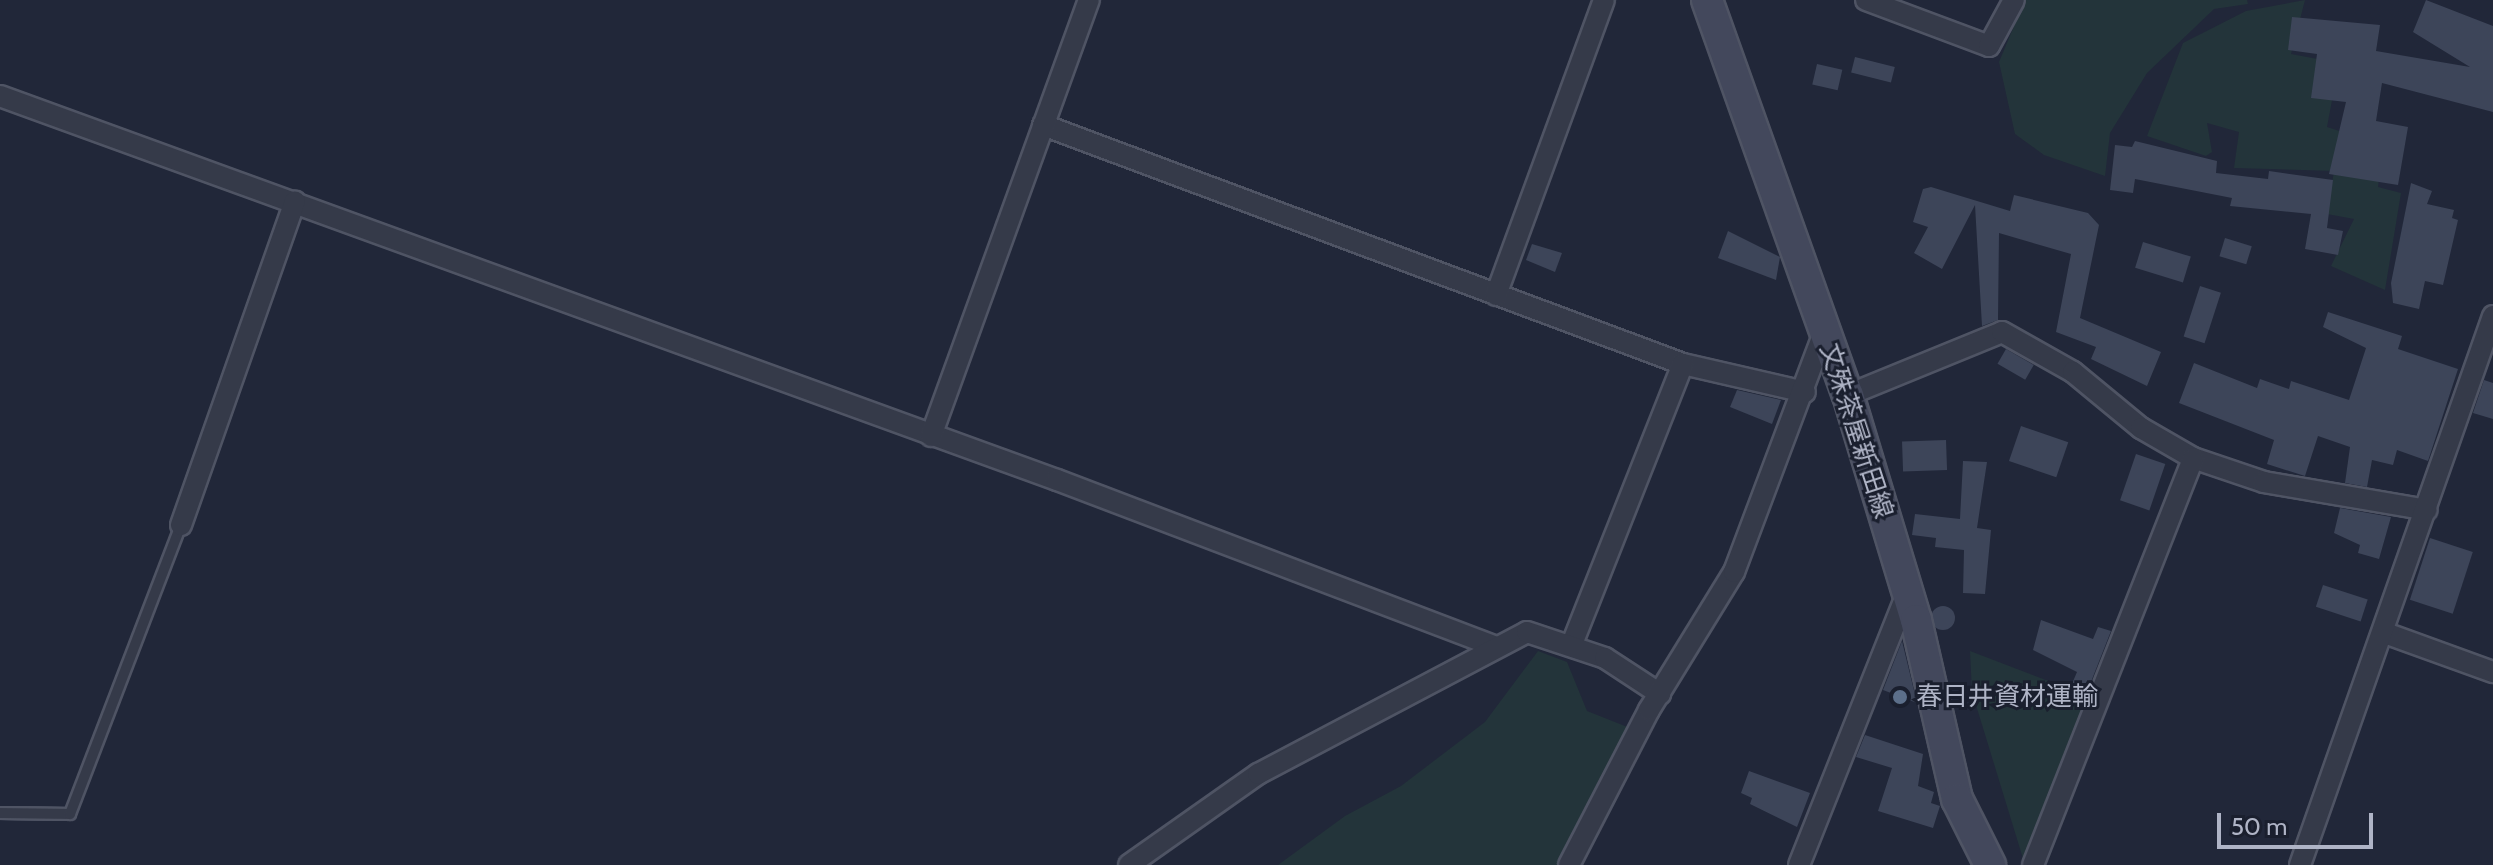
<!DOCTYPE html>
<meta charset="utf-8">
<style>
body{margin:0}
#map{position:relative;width:2493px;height:865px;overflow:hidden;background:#212739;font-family:Cabin,"Noto Sans JP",sans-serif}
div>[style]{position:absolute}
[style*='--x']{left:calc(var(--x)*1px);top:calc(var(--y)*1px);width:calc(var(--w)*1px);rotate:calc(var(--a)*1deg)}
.green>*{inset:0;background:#23343a}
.building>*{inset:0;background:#3d4559;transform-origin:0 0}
.round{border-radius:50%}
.roads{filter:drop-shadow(2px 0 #4f5464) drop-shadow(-2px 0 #4f5464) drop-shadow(0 2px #4f5464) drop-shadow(0 -2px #4f5464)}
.service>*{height:10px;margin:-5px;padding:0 5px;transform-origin:5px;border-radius:5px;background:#353a49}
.minor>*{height:20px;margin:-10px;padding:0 10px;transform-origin:10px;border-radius:10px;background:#353a49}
.secondary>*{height:30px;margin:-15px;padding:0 15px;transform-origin:15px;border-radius:15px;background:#43485c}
.dots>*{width:22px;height:22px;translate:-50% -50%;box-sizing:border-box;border:4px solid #1a1f2e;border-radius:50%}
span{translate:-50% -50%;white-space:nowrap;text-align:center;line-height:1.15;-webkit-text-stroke:6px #1a1f2e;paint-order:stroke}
.street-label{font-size:26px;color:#afb4c6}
.poi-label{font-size:26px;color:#afb4c6}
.left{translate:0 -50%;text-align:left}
.scale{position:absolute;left:2217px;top:813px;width:156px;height:36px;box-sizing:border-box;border:4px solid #afb4c6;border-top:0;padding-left:10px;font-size:24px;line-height:28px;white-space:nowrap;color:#afb4c6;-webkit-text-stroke:6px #1a1f2e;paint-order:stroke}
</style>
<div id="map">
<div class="green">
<div style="clip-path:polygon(2025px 0,2247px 0,2248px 4px,2214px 9px,2147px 73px,2110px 133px,2105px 176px,2044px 155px,2015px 134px,1999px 62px)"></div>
<div style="clip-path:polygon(2305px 0,2291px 54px,2339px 63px,2327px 127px,2383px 145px,2378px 187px,2401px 193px,2385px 290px,2331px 266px,2354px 219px,2327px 214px,2334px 171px,2234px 168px,2239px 132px,2207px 123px,2212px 152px,2206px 156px,2147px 136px,2183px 43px,2246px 11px)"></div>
<div style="clip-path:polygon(1538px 651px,1567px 662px,1587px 711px,1630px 728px,1558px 865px,1278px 865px,1345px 816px,1401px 786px,1485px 722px)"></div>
<div style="clip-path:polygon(1970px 651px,2090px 697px,2025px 865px,1972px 692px)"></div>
</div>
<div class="building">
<div style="clip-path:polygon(2426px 0,2493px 26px,2493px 112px,2382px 83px,2376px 121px,2408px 127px,2398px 185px,2329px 174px,2346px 102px,2311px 98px,2317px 54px,2288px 50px,2292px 17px,2380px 25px,2376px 51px,2470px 67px,2413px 32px)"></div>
<div style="left:1855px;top:57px;width:41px;height:16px;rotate:14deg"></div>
<div style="left:1817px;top:64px;width:26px;height:21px;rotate:13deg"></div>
<div style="clip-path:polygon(2135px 141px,2217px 161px,2216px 173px,2268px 179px,2269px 171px,2333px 180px,2327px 228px,2343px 231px,2338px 255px,2305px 249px,2311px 214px,2230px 206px,2232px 198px,2135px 179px,2133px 193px,2110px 190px,2115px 145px,2132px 147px)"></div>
<div style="clip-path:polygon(2411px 183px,2432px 191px,2427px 204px,2454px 210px,2452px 218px,2458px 220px,2443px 285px,2425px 281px,2419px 309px,2393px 303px,2391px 283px)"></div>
<div style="clip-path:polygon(1931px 187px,2010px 211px,2014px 195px,2088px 213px,2099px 225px,2080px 318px,2161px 352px,2147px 386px,2091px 359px,2096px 347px,2056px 332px,2071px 254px,1999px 233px,1998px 320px,1982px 326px,1975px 205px,1942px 269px,1914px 253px,1928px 227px,1913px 222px,1923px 189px)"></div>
<div style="clip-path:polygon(1728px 231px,1780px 257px,1776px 280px,1718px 258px)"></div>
<div style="left:2225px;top:238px;width:28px;height:19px;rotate:17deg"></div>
<div style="left:2143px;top:242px;width:50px;height:27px;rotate:17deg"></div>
<div style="clip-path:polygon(1532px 244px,1562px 253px,1555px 272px,1526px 260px)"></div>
<div style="left:2200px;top:286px;width:22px;height:53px;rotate:18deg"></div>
<div style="clip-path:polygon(2328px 312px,2402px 336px,2398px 349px,2458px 369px,2428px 461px,2397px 450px,2393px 465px,2372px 460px,2367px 487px,2345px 483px,2350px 447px,2318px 436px,2305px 476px,2267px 464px,2274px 440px,2179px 403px,2194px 363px,2257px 388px,2260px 379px,2289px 389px,2291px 381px,2349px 400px,2366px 348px,2323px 327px)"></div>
<div style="left:2006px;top:349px;width:32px;height:17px;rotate:30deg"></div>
<div style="clip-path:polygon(2484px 380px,2493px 383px,2493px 419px,2473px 413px)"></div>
<div style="clip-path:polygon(1737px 390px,1781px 400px,1772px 424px,1730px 407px)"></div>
<div style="left:2021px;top:426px;width:50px;height:37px;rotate:19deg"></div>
<div style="left:1946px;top:440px;width:30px;height:44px;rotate:88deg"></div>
<div style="left:2136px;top:454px;width:31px;height:49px;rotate:19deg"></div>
<div style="clip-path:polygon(1963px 461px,1987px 462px,1977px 528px,1991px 530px,1985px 594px,1963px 593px,1964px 550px,1935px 547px,1936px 538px,1912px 535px,1915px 514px,1960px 519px)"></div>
<div style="clip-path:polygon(2340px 508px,2391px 517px,2379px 559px,2358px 553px,2360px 545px,2334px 533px)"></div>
<div style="left:2430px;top:538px;width:45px;height:65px;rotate:18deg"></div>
<div style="left:2323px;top:585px;width:47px;height:23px;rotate:18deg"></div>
<div class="round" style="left:1931px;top:606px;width:24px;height:24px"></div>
<div style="clip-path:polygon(2041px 620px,2093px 639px,2098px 627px,2111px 631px,2087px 692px,2071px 686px,2077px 672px,2033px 650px)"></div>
<div style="clip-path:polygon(1902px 641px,1917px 703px,1883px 690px)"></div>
<div style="clip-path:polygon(1865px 735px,1923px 754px,1918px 786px,1934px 792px,1931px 803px,1940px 806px,1933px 828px,1878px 811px,1892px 768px,1856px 757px)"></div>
<div style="clip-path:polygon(1749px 771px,1810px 793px,1797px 827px,1750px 804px,1752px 798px,1741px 793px)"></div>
</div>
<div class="roads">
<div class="service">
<div style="--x:0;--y:813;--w:70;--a:0.8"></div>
<div style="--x:70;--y:814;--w:310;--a:-69"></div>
</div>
<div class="minor">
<div style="--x:1866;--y:0;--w:131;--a:20.5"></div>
<div style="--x:1989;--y:46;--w:52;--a:-61.5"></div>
<div style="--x:0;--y:96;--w:1125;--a:19.97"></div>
<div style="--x:1057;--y:480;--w:468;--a:20.8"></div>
<div style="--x:1043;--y:125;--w:683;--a:20.48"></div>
<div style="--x:1683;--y:364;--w:125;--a:12.9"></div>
<div style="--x:1496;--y:295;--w:314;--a:-69.9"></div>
<div style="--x:1848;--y:395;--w:166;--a:-22.2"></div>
<div style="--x:2002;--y:332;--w:81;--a:29.4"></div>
<div style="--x:2073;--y:372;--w:88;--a:39.5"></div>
<div style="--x:2141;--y:428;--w:60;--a:30"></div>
<div style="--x:2193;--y:458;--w:75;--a:18.7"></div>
<div style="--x:2264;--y:482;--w:165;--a:9.7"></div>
<div style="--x:931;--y:436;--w:464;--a:-70.1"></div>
<div style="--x:181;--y:525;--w:343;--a:-70.6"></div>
<div style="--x:2385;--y:633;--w:115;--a:19.9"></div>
<div style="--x:1572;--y:644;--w:301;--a:-68.4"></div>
<div style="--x:1129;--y:865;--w:158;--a:-35.2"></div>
<div style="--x:1258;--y:774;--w:304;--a:-27.8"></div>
<div style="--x:1527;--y:632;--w:82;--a:18.4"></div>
<div style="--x:1605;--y:658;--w:66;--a:33.2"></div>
<div style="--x:1569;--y:865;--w:174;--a:-62.7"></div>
<div style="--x:1649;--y:710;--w:162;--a:-58.4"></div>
<div style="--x:1734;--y:572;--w:255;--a:-69.4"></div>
<div style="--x:1799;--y:865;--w:295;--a:-68.3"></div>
<div style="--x:2033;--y:865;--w:437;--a:-68.5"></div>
<div style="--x:2300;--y:865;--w:582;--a:-70.63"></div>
</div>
<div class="secondary">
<div style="--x:1707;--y:0;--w:419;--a:70.4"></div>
<div style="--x:1848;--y:395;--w:235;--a:73.2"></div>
<div style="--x:1916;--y:620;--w:184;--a:77.1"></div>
<div style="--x:1957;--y:799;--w:74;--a:63.4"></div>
</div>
</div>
<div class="dots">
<div style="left:1900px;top:697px;background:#5c6f8a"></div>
</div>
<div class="street-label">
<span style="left:1856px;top:431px;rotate:72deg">文殊茶屋新田線</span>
</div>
<div class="poi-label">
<span class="left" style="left:1916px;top:697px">春日井資材運輸</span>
</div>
<div class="scale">50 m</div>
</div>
